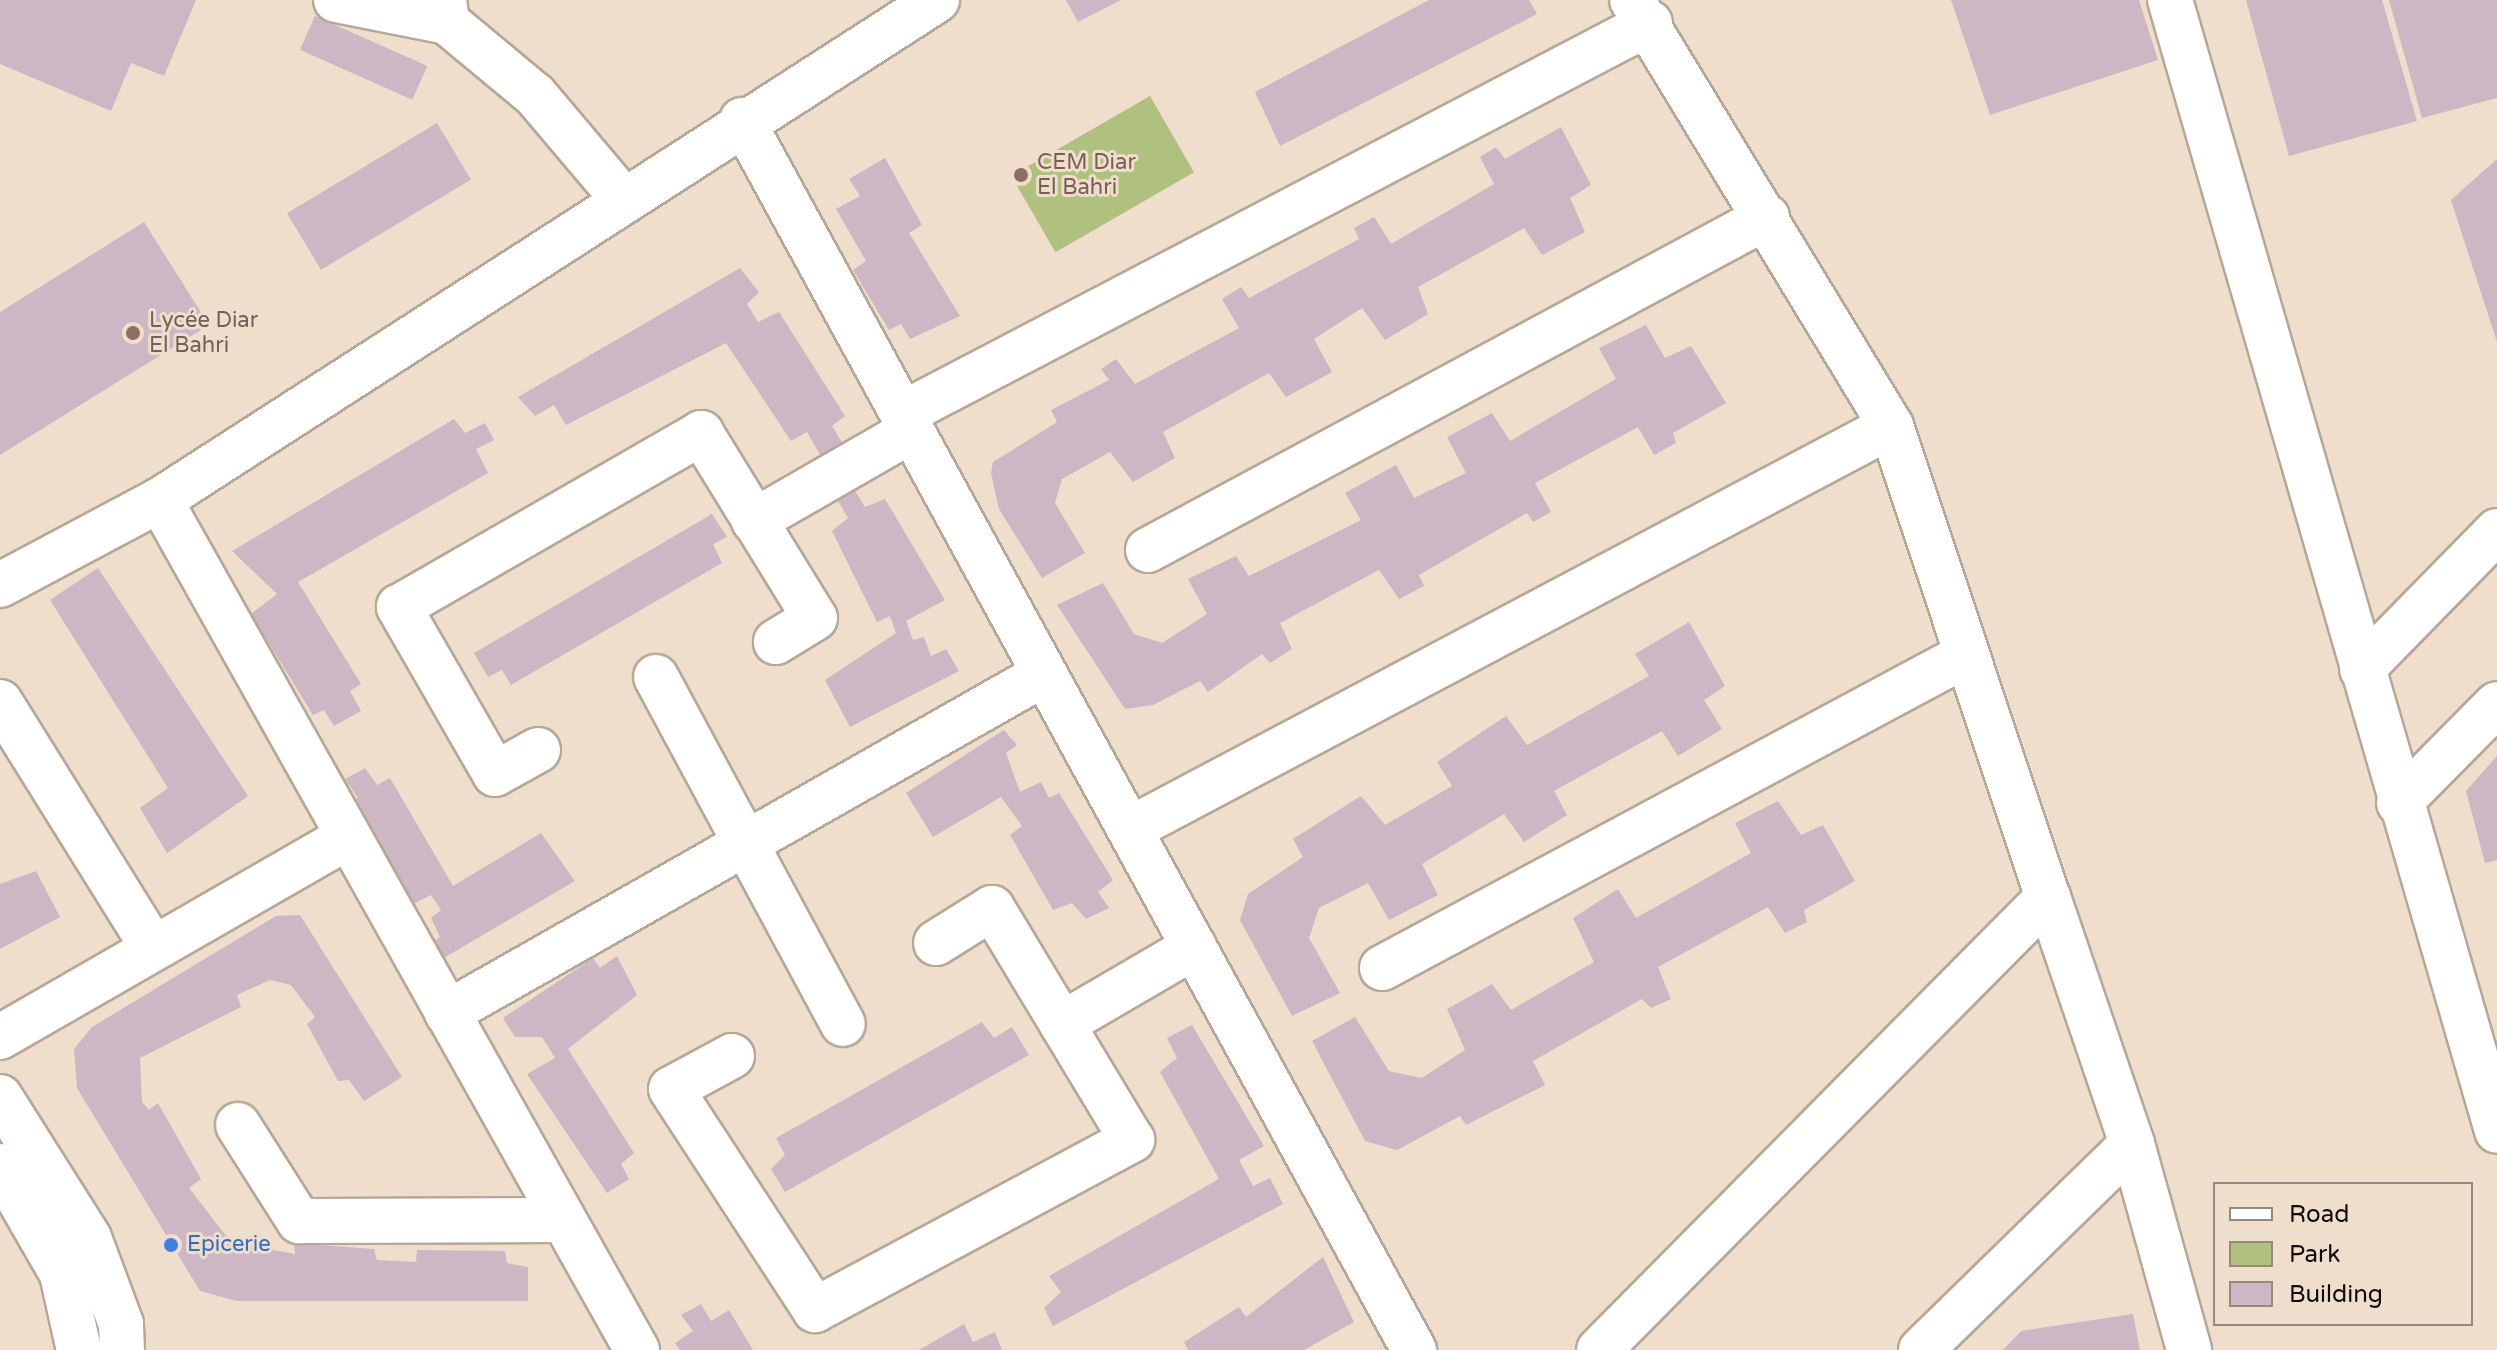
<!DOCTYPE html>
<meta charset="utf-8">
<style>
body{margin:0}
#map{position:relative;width:2497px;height:1350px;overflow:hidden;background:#eedecb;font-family:"Varela Round",sans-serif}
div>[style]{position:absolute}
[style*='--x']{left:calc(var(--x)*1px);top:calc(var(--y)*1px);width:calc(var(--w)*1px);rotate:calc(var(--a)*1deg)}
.green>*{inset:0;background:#afc07f;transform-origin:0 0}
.building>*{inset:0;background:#cdb7c4;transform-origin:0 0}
.roads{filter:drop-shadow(2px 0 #b7a796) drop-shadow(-2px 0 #b7a796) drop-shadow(0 2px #b7a796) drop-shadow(0 -2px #b7a796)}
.minor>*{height:44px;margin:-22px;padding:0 22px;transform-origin:22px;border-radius:22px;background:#fff}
.dots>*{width:22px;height:22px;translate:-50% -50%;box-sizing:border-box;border:4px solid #eedecb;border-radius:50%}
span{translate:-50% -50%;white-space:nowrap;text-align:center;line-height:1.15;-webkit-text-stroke:6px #eedecb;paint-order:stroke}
.education-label{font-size:22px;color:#785e54}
.left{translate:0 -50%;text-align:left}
.shop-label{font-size:22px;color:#366cbe}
.legend{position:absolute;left:2213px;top:1182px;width:260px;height:144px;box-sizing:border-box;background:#eedecb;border:2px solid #968a7c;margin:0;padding:10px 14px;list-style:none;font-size:24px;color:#110b06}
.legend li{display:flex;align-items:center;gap:16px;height:40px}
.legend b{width:40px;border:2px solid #968a7c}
</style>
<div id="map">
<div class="green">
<div style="left:1150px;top:96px;width:88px;height:160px;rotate:60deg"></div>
</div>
<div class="building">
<div style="clip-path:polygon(0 0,196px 0,164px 76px,131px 63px,111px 111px,0 64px)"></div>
<div style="clip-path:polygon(1066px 0,1121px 0,1078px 22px)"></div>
<div style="clip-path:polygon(1429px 0,1529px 0,1537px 14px,1280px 146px,1255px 92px)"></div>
<div style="clip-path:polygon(1951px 0,2139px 0,2158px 60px,1990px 115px)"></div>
<div style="clip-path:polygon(2246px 0,2382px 0,2417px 121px,2289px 156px)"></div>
<div style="clip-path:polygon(2389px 0,2497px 0,2497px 98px,2422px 118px)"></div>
<div style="left:315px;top:16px;width:123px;height:37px;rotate:24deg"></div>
<div style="left:437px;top:123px;width:66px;height:175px;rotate:59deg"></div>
<div style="clip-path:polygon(1561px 127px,1591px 185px,1570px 198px,1585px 232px,1542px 255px,1524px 228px,1418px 287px,1428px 314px,1385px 340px,1362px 308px,1314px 339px,1332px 372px,1286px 397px,1269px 373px,1163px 432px,1175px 458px,1133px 482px,1110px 452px,1062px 479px,1055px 503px,1085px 553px,1042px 578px,999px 509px,991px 473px,993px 462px,1057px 422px,1051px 410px,1109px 380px,1101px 369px,1116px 359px,1135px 384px,1239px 328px,1222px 299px,1241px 287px,1249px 298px,1359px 239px,1354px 228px,1374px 217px,1391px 244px,1494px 184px,1480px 157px,1496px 147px,1505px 159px)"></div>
<div style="clip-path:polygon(885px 158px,922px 225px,909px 233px,960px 316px,910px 339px,901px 324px,889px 330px,853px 270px,866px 261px,836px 209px,860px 196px,849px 179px)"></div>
<div style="clip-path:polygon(2497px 159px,2497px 342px,2451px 200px)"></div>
<div style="clip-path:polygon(144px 222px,209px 325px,0 455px,0 312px)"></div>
<div style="clip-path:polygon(740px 268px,759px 292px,747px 304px,758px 322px,779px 312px,845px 416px,832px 426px,843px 444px,820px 455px,807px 432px,791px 441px,726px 343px,566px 425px,554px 405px,535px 416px,518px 397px)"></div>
<div style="clip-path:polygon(1646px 325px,1665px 358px,1691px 346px,1726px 403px,1673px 433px,1676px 443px,1654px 455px,1638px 427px,1535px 483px,1551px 512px,1533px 522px,1527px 513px,1419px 575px,1424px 586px,1399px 599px,1379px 570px,1280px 623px,1292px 649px,1270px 663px,1262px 654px,1208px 692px,1200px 681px,1153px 705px,1125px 709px,1057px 605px,1103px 583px,1134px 634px,1162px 643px,1207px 614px,1188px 579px,1236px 556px,1249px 576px,1361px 520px,1345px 493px,1396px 465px,1414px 498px,1466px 473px,1447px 437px,1492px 413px,1510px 441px,1616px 379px,1599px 348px)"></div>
<div style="clip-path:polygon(454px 419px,465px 433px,485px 423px,494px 440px,476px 449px,488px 473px,298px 582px,361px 684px,350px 691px,361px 711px,334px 726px,324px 710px,313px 715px,251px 614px,277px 594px,232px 551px)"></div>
<div style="clip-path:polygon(854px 489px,865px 507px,885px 499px,945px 600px,906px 621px,913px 640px,924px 637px,931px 656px,946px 649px,959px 671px,850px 727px,825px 680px,896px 633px,890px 616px,877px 622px,832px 531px,848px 518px,837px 499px)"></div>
<div style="clip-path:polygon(712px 514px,727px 537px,713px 544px,722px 563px,511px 685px,502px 670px,488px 677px,474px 653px)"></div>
<div style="clip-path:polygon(98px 568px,248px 796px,167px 853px,140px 808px,168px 788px,50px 600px)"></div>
<div style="clip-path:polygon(1689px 622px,1725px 686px,1704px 700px,1722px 729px,1678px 756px,1662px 731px,1554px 791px,1567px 815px,1524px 842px,1504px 814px,1422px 864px,1438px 895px,1389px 920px,1368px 883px,1319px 908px,1309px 938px,1340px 993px,1292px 1016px,1240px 920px,1248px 894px,1303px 857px,1293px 839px,1361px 796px,1385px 825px,1452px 786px,1437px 762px,1506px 716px,1527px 745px,1649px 676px,1635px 654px)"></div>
<div style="clip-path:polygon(1004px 730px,1017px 745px,1006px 753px,1020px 792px,1041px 782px,1049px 798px,1059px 793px,1113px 880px,1098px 892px,1109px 908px,1086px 919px,1072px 903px,1053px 910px,1010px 835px,1022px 826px,1001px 797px,933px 837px,906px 793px)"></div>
<div style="clip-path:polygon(2497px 756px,2497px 860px,2485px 863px,2466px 791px)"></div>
<div style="clip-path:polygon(365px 768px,377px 785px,390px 778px,453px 886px,541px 833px,575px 881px,442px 959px,431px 943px,440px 937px,431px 918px,441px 910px,431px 895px,403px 909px,347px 805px,358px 798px,345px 779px)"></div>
<div style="clip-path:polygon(1778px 801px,1801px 835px,1823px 825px,1855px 881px,1804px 910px,1807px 922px,1785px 933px,1768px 907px,1658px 967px,1671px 999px,1651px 1008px,1642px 999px,1533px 1061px,1545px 1085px,1466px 1125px,1460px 1116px,1397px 1150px,1365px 1141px,1312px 1041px,1355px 1017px,1389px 1071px,1422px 1078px,1465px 1050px,1447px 1009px,1492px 984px,1511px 1010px,1594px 962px,1573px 918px,1618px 889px,1636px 918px,1751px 853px,1735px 823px)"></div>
<div style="clip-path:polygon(36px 871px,60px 917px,0 949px,0 884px)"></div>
<div style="clip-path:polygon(300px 915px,402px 1077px,364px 1101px,349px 1080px,338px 1081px,307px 1024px,315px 1017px,291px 985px,270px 980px,237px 995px,241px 1007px,140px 1058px,142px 1102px,149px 1110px,158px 1103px,201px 1179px,189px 1188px,227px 1237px,268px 1249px,295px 1254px,294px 1243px,374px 1249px,377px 1260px,416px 1262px,417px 1250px,505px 1251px,507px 1263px,528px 1267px,528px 1301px,237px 1301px,200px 1291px,77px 1088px,74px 1049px,92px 1027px,276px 916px)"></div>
<div style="clip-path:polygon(617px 956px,637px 995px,568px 1049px,634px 1153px,621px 1164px,629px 1179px,607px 1193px,527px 1074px,555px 1058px,542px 1037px,515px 1037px,503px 1018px,593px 958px,600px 968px)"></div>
<div style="clip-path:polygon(982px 1022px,994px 1038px,1012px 1027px,1029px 1055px,785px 1192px,771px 1169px,785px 1155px,776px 1138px)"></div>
<div style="clip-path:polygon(1192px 1025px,1264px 1146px,1239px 1160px,1253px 1186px,1270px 1178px,1283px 1204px,1053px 1326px,1044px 1308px,1061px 1292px,1049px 1276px,1219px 1179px,1160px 1072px,1177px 1058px,1167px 1038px)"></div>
<div style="clip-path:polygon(1323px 1257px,1354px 1322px,1304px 1350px,1188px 1350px,1184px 1342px,1239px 1307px,1246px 1317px)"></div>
<div style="clip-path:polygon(701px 1304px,711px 1321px,729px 1310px,753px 1350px,680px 1350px,675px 1343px,693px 1331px,681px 1315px)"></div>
<div style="clip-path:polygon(2133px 1314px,2140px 1350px,2003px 1350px,2021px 1331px)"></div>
<div style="clip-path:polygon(964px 1324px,973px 1342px,995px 1332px,1002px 1350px,919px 1350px)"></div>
</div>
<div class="roads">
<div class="minor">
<div style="--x:336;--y:0;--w:113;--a:11.2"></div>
<div style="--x:444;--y:0;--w:22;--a:82"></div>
<div style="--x:447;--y:22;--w:114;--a:39.7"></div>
<div style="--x:535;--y:95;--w:135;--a:49.8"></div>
<div style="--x:1632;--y:0;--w:499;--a:58.7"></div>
<div style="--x:1891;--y:426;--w:496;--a:71.6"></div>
<div style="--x:2170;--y:0;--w:1177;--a:73.87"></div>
<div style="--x:742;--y:120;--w:1402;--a:61.35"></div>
<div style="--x:902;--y:414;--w:844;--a:-27.6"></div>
<div style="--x:754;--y:521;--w:182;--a:-29.9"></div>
<div style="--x:1148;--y:550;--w:703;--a:-28.28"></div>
<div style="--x:0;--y:585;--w:181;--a:-28"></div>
<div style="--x:2362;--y:669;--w:193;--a:-45.6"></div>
<div style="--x:656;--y:677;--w:394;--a:61.7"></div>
<div style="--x:0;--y:702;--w:290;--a:58.1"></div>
<div style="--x:538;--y:750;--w:49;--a:150.8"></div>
<div style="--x:495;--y:774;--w:193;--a:-119.9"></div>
<div style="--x:399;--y:607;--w:349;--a:-29.9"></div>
<div style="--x:701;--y:433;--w:217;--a:58.4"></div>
<div style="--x:815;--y:618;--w:46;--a:148.4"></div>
<div style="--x:2399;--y:803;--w:139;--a:-45.3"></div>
<div style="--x:1130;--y:829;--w:861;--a:-27.9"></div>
<div style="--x:1382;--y:968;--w:663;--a:-28.19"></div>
<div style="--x:447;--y:1013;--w:687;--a:-29.59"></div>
<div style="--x:1062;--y:1024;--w:153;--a:-30.3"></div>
<div style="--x:0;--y:1037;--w:401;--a:-29.9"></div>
<div style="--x:732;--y:1056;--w:69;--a:151.6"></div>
<div style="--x:671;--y:1089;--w:264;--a:56.9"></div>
<div style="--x:815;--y:1310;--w:360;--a:-28.2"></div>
<div style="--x:1132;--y:1140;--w:271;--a:-121.1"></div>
<div style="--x:992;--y:908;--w:66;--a:148"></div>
<div style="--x:0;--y:1097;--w:167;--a:57.7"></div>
<div style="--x:89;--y:1238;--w:92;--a:69.6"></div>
<div style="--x:121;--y:1324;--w:26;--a:88"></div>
<div style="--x:238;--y:1125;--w:114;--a:57.6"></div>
<div style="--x:299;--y:1221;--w:264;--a:-0.2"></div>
<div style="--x:0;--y:1166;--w:125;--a:60.1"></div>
<div style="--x:62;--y:1274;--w:78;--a:77.4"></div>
<div style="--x:637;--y:1350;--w:975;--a:-119.3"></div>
<div style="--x:160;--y:500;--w:924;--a:-32.76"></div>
<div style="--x:1599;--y:1350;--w:638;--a:-45.25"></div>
<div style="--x:2048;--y:897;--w:261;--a:71.2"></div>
<div style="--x:2132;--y:1144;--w:214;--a:74.5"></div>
<div style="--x:1921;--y:1350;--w:295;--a:-44.3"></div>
</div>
</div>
<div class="dots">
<div style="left:1021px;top:175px;background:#8d6e63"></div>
<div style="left:133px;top:333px;background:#8d6e63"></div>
<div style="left:171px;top:1245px;background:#3f7fe0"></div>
</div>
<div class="education-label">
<span class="left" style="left:1037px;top:175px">CEM Diar<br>El Bahri</span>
<span class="left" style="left:149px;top:333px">Lycée Diar<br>El Bahri</span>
</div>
<div class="shop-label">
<span class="left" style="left:187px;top:1245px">Epicerie</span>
</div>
<ul class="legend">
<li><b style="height:10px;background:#fff"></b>Road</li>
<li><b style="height:22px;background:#afc07f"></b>Park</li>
<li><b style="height:22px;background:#cdb7c4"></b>Building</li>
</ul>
</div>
